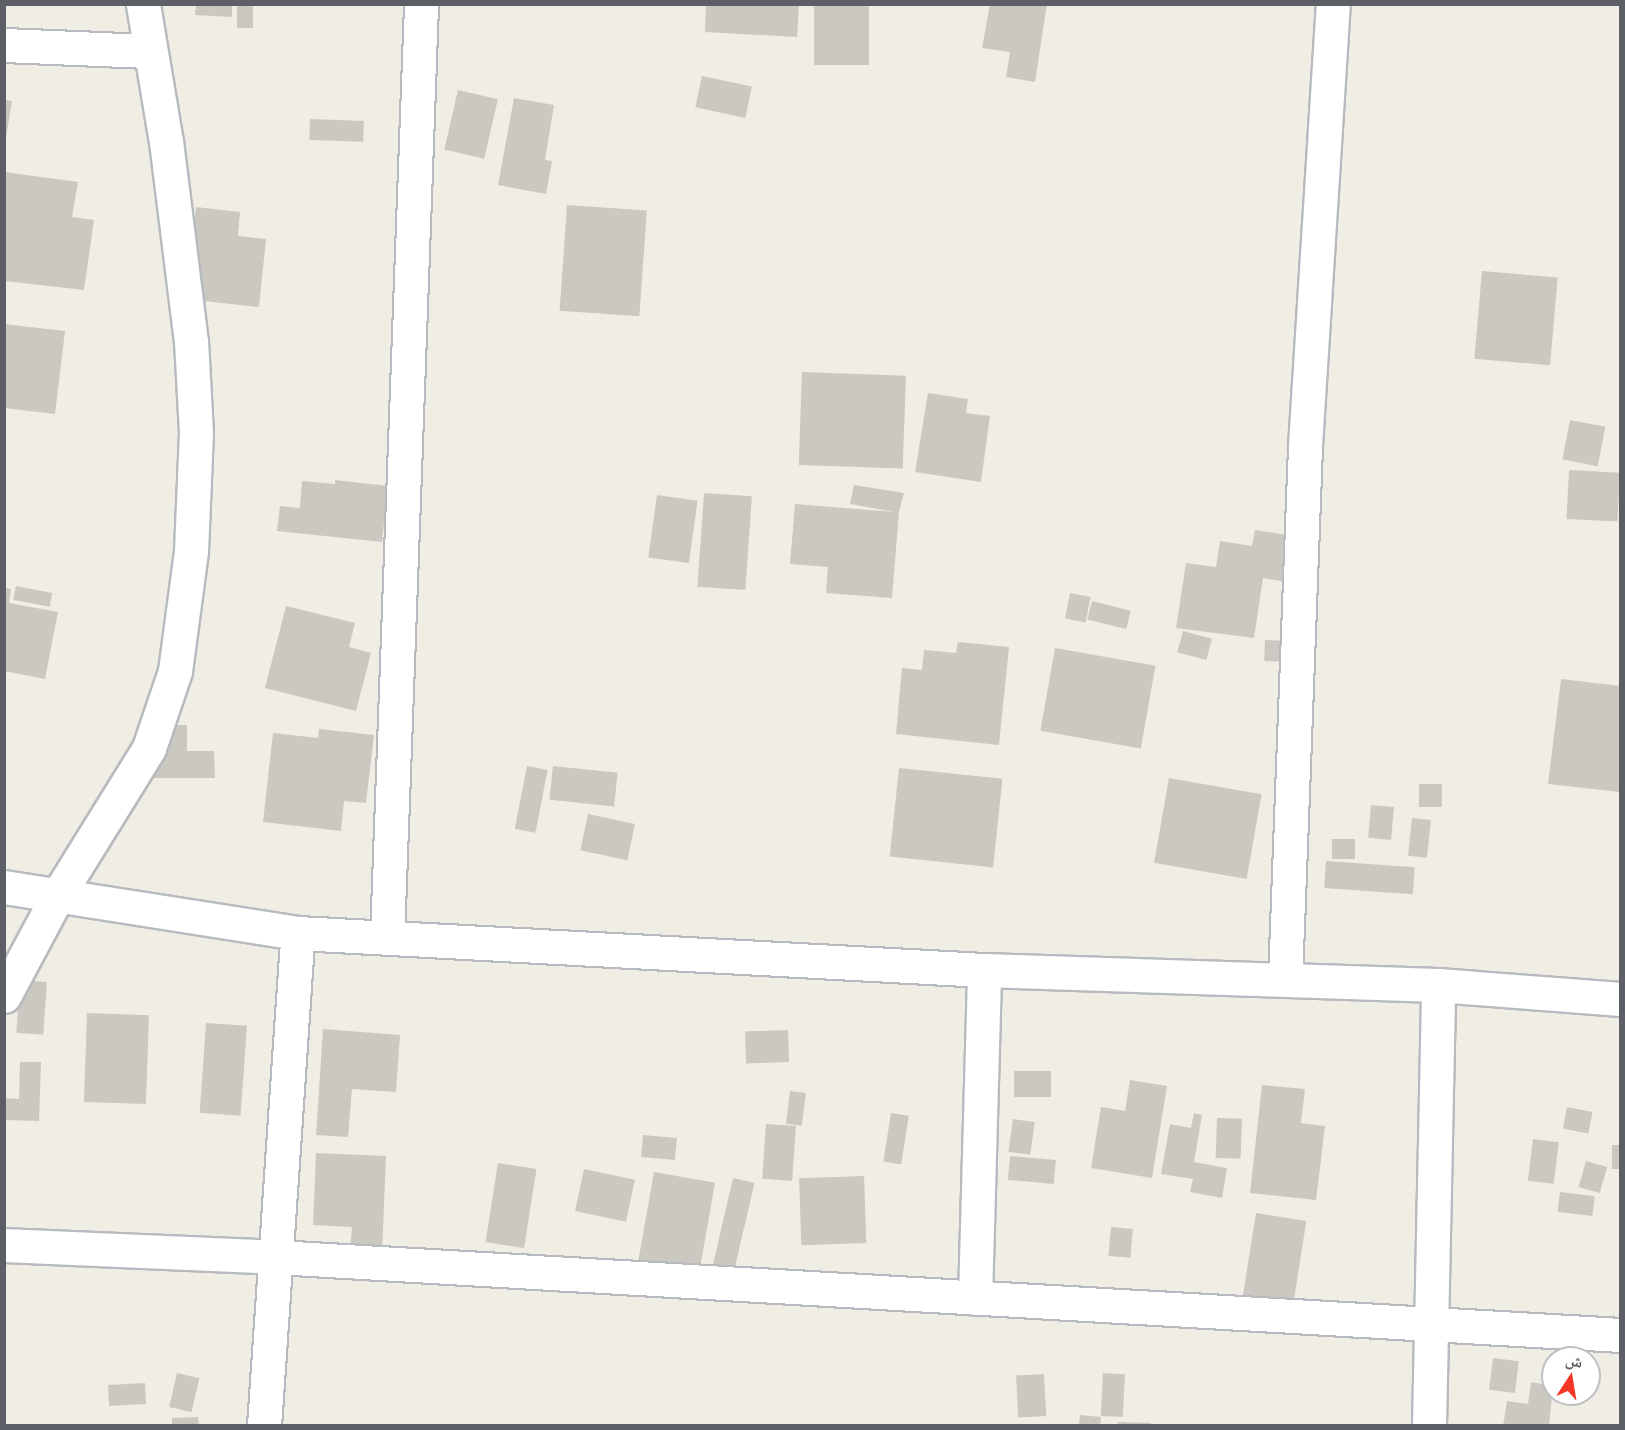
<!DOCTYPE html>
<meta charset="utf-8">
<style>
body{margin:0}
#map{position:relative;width:1625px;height:1430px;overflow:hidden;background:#f0ede4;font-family:"Asap Condensed","Noto Naskh Arabic",sans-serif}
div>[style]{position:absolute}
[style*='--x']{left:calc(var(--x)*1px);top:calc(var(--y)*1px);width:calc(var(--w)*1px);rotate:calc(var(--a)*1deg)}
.building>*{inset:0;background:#cbc8c1;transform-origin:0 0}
.roads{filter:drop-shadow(2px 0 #b7babf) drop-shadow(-2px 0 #b7babf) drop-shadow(0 2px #b7babf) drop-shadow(0 -2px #b7babf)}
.minor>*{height:33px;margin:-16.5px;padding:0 16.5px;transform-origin:16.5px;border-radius:16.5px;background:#fff}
span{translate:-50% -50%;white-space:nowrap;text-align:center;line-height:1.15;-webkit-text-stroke:5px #fff;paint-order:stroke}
.frame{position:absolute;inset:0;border:6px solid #5c6066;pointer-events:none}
.north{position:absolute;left:1541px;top:1346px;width:60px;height:60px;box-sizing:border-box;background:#fff;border:2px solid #bebfc2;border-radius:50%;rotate:12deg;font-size:16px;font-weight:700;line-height:24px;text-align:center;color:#5c6066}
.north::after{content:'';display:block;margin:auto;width:21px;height:27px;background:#f53725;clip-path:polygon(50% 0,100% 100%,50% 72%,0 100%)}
</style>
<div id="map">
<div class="building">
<div style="clip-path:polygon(196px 4px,232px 4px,232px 17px,195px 15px)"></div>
<div style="left:237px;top:4px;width:16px;height:24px"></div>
<div style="clip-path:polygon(706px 4px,799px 4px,797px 37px,705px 32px)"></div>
<div style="left:814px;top:4px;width:55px;height:61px"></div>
<div style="clip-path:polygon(990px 4px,1047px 4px,1035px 82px,1006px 77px,1010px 52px,982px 48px)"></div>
<div style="left:702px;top:76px;width:51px;height:32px;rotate:12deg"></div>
<div style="left:458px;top:90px;width:41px;height:61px;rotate:13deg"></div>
<div style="clip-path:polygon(514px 98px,554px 105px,545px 160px,552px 161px,546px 194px,498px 185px)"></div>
<div style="clip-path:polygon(4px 100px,12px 101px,6px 138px,4px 138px)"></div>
<div style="left:310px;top:119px;width:54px;height:21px;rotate:2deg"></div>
<div style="clip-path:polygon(4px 172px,78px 182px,72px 217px,94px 220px,84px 290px,4px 281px)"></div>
<div style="left:567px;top:205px;width:80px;height:106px;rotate:4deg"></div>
<div style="clip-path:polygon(196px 207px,240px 212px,238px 236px,266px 239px,259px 307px,186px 299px)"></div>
<div style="left:1482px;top:271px;width:76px;height:88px;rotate:5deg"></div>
<div style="clip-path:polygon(4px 324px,65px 331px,55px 414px,4px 408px)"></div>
<div style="left:802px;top:372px;width:104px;height:93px;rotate:2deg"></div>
<div style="clip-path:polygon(928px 393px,968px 399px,966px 413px,990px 416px,981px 482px,915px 472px)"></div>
<div style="left:1570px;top:420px;width:36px;height:40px;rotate:11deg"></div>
<div style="left:1569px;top:470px;width:51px;height:49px;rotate:3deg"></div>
<div style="clip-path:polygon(335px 480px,388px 486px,382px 542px,277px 531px,280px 506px,300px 508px,302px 481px,335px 484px)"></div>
<div style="clip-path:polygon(854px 485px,904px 493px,899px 512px,892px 598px,826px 593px,828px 567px,790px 564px,795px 504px,895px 512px,850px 504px)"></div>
<div style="left:704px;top:493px;width:48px;height:94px;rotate:4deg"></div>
<div style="left:657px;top:495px;width:41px;height:63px;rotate:8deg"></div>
<div style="clip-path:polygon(1255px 530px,1294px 536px,1287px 582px,1263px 578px,1254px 638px,1176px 628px,1186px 563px,1216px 567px,1220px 541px,1252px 546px)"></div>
<div style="left:16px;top:586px;width:37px;height:14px;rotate:11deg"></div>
<div style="clip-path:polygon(4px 588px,11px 589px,9px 603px,58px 612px,45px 679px,4px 671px)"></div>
<div style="left:1070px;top:593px;width:21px;height:26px;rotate:11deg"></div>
<div style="left:1092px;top:601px;width:40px;height:19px;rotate:14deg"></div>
<div style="clip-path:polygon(286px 606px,355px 623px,349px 647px,371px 653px,356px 711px,265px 688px)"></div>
<div style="left:1183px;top:631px;width:30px;height:22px;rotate:15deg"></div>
<div style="left:1265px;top:640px;width:29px;height:21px;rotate:2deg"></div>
<div style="clip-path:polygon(958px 642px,1009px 647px,999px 745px,896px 734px,902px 668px,922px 670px,924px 650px,956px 653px)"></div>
<div style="left:1055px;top:648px;width:102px;height:84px;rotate:10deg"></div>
<div style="clip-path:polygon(1561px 679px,1620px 686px,1620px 792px,1548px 784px)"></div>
<div style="clip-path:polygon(147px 725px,187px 725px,187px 751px,214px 751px,215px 778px,148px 778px)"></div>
<div style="clip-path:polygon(319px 729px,374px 735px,366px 803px,344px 801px,341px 831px,263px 822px,273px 733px,318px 738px)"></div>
<div style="left:527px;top:766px;width:21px;height:64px;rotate:11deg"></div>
<div style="left:553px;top:766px;width:65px;height:34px;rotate:6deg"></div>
<div style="left:899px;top:768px;width:104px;height:89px;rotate:6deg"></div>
<div style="left:1169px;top:778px;width:94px;height:86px;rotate:10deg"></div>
<div style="left:1419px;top:784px;width:23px;height:23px"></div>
<div style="left:1371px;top:805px;width:23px;height:33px;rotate:5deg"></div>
<div style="left:588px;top:814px;width:48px;height:37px;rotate:12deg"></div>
<div style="left:1412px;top:818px;width:19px;height:38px;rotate:6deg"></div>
<div style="left:1332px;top:839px;width:23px;height:20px"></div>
<div style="left:1326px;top:861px;width:89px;height:27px;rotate:4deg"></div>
<div style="left:20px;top:980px;width:27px;height:53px;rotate:4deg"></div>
<div style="left:87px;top:1013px;width:62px;height:89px;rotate:2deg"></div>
<div style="left:206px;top:1023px;width:41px;height:90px;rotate:4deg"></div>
<div style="clip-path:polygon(323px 1029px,400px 1035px,396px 1092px,352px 1089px,348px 1137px,316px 1135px)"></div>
<div style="left:788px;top:1030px;width:32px;height:43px;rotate:88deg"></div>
<div style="clip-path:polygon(20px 1062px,41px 1062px,39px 1121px,4px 1120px,4px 1098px,19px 1099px)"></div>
<div style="left:1014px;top:1071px;width:37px;height:26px"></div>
<div style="clip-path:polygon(1130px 1080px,1167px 1086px,1152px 1178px,1091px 1168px,1101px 1107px,1125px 1111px)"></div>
<div style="clip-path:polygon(1262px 1085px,1305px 1089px,1301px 1123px,1325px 1126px,1316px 1200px,1250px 1193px)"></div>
<div style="left:790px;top:1091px;width:16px;height:33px;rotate:7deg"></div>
<div style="left:1567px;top:1107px;width:26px;height:22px;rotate:11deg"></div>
<div style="left:891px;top:1113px;width:18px;height:49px;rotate:9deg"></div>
<div style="clip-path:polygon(1194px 1113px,1202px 1115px,1194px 1162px,1227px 1168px,1222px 1198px,1190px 1192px,1193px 1179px,1161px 1174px,1170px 1124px,1191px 1128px)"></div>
<div style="left:1217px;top:1118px;width:25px;height:40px;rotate:2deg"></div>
<div style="left:1013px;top:1119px;width:22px;height:33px;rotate:8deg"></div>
<div style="left:766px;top:1124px;width:30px;height:55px;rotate:4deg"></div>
<div style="left:643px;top:1135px;width:34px;height:22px;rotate:5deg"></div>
<div style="left:1533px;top:1139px;width:26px;height:42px;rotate:7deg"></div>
<div style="left:1612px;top:1145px;width:8px;height:24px"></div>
<div style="clip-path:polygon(316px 1153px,386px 1156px,382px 1254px,350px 1252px,352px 1227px,313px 1225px)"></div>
<div style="left:1010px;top:1156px;width:46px;height:24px;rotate:5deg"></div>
<div style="left:1586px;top:1161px;width:22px;height:27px;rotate:16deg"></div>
<div style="left:498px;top:1163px;width:39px;height:80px;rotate:9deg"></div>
<div style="left:584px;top:1169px;width:52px;height:43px;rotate:12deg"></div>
<div style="left:654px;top:1172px;width:62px;height:93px;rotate:10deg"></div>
<div style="left:864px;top:1176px;width:67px;height:65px;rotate:88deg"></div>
<div style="left:733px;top:1178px;width:22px;height:91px;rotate:13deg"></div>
<div style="left:1560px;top:1192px;width:35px;height:20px;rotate:7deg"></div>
<div style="left:1256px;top:1213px;width:51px;height:92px;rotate:9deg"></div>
<div style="left:1111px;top:1227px;width:22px;height:29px;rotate:5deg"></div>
<div style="left:1493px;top:1358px;width:26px;height:32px;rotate:7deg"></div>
<div style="left:177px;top:1373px;width:23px;height:35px;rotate:13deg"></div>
<div style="left:1103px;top:1373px;width:22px;height:43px;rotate:3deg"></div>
<div style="left:1044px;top:1374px;width:42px;height:28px;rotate:87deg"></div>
<div style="clip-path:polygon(1531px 1382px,1553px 1386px,1549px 1426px,1503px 1426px,1507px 1401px,1528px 1404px)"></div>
<div style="left:145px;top:1383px;width:21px;height:37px;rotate:87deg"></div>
<div style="clip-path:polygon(1080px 1415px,1101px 1417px,1100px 1426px,1079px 1426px)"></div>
<div style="clip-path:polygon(198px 1417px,199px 1426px,172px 1426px,172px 1418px)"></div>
<div style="clip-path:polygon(1118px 1422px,1151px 1423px,1151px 1426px,1118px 1426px)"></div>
</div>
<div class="roads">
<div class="minor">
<div style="--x:4;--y:45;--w:145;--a:2.4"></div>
<div style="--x:4;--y:887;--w:298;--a:8.9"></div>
<div style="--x:298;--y:933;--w:687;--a:3.09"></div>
<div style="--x:984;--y:970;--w:454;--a:1.9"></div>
<div style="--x:1438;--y:985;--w:183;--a:4.4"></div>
<div style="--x:387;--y:937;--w:934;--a:-87.91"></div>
<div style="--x:1285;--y:979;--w:533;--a:-87.85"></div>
<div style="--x:1305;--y:446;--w:443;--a:-86.4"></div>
<div style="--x:4;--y:996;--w:115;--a:-61.9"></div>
<div style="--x:58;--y:895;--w:173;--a:-58.2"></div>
<div style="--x:149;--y:748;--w:81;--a:-71.3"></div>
<div style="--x:175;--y:671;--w:121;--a:-82.4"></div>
<div style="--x:191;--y:551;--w:118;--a:-87.6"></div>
<div style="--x:196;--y:433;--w:91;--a:-93.1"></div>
<div style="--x:191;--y:342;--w:202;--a:-97.1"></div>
<div style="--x:166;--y:142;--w:140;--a:-99.5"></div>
<div style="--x:4;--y:1245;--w:272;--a:2.5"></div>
<div style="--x:276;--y:1257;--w:1346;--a:3.32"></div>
<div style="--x:975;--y:1298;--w:328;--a:-88.4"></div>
<div style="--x:264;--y:1426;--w:494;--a:-86.1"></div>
<div style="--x:1429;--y:1426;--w:441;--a:-88.8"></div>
</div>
</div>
<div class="frame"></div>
<div class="north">ش</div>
</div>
